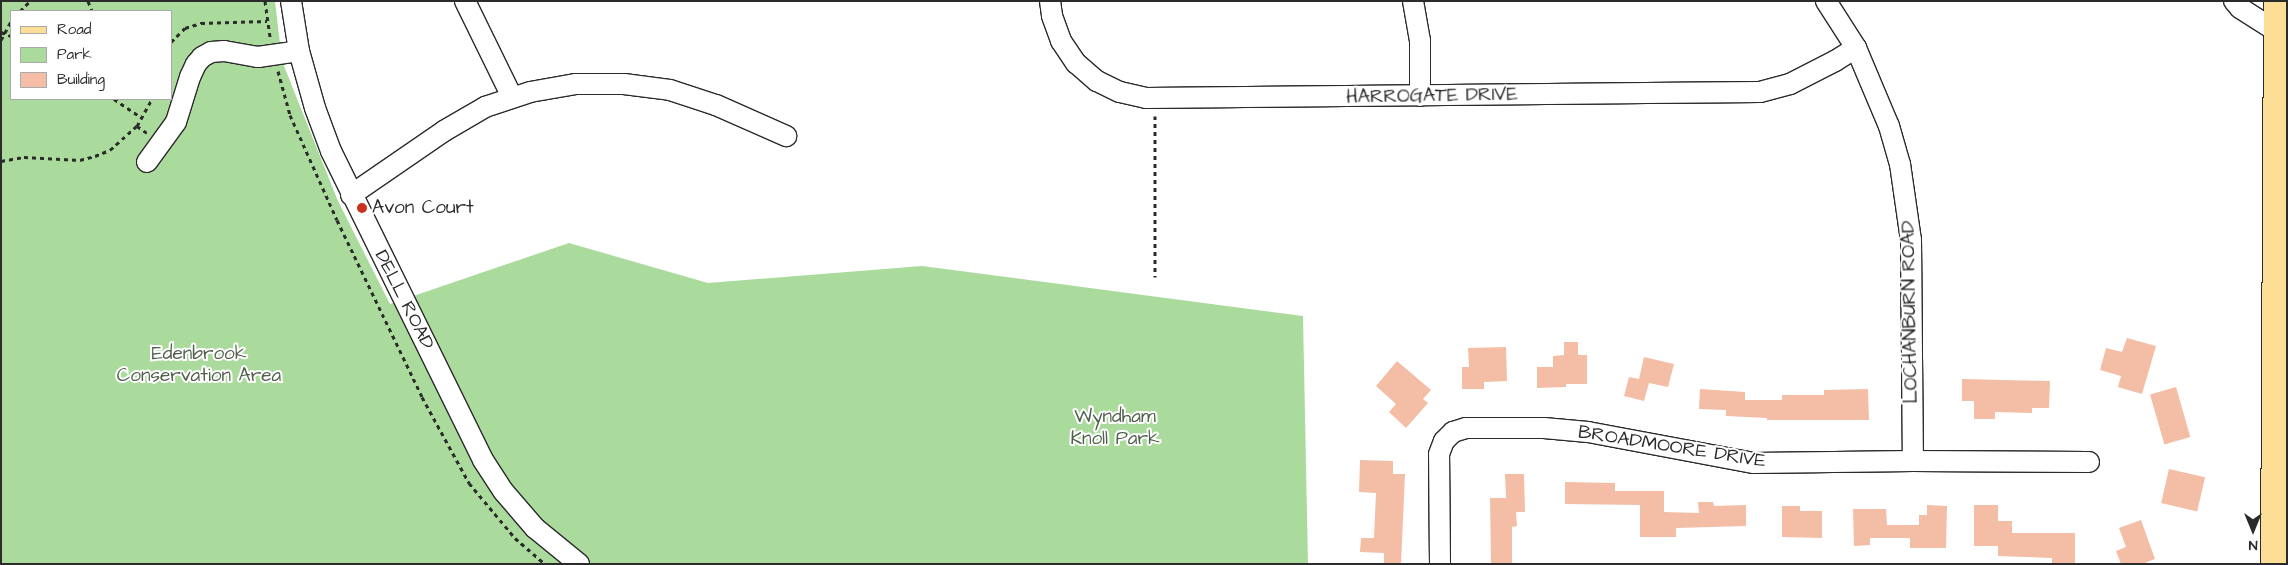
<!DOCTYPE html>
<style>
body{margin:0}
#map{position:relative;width:2288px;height:565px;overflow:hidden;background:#fff;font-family:"Architects Daughter",sans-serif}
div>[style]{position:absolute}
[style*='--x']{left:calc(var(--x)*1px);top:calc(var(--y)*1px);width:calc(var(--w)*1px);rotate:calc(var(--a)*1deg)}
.green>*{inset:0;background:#aadb9c}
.building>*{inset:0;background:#f3bea5;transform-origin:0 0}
.path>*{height:3px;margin-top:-1.5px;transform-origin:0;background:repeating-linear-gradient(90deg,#2b2b2b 0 4px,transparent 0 8px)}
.roads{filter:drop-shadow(1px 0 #2b2b2b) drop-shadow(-1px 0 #2b2b2b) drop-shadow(0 1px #2b2b2b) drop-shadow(0 -1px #2b2b2b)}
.minor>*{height:20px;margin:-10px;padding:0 10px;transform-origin:10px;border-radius:10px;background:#fff}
.major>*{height:25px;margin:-12.5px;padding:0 12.5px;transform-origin:12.5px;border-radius:12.5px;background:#fcde96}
.dots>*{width:14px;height:14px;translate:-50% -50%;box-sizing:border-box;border:2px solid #fff;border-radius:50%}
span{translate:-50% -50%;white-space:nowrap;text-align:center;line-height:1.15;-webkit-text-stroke:4px #fff;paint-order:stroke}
.street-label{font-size:19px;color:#2b2b2b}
.poi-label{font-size:19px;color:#2b2b2b}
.left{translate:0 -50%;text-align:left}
.park-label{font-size:19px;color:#51604d}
.frame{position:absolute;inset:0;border:2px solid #2b2b2b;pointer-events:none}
.legend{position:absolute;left:10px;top:10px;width:162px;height:90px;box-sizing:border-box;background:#fff;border:1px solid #aaa;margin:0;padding:6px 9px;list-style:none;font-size:15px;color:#2b2b2b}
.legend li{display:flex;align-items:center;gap:10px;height:25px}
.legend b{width:25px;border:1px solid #aaa}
.north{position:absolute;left:2228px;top:505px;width:50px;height:50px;-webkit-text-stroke:4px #fff;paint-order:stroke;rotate:180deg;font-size:14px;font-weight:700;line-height:20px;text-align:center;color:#2b2b2b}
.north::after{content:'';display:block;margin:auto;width:18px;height:22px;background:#2b2b2b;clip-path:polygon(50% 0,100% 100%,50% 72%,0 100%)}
</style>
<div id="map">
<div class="green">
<div style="clip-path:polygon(evenodd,1px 1px,275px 1px,282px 61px,338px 201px,390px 304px,569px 243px,708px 283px,922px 266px,1303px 316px,1308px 564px,1px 564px,1px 1px,11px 11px,171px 11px,171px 99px,11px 99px,11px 11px)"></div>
</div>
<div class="building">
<div style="clip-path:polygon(2127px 338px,2156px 346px,2142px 394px,2118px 387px,2121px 376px,2100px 370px,2106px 348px,2122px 352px)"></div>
<div style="clip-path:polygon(1564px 342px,1578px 342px,1578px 355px,1587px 355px,1587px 384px,1566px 384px,1566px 387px,1537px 388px,1537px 367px,1553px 367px,1553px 356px,1564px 355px)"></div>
<div style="clip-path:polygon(1506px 347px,1507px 381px,1484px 382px,1484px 389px,1462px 389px,1462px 367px,1469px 367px,1468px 348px)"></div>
<div style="clip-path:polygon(1644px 357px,1674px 364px,1668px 387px,1649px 383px,1644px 401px,1624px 396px,1629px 377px,1639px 379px)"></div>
<div style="clip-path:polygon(1397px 361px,1431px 390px,1423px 399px,1428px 403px,1406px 428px,1389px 412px,1396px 404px,1376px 386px)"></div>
<div style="clip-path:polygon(1962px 379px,2050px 381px,2049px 408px,2032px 408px,2032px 413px,1995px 412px,1995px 419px,1974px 419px,1974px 401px,1962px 401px)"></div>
<div style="left:2176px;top:387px;width:52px;height:27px;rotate:74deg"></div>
<div style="clip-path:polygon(1700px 389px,1745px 392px,1745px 400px,1782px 400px,1782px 395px,1824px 395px,1824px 390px,1868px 389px,1869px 420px,1767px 420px,1767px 418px,1726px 416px,1726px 410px,1699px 409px)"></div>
<div style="clip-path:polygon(1360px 460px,1393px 461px,1393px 474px,1405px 474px,1401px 564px,1384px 563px,1384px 553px,1360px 552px,1361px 538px,1374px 538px,1376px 493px,1359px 492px)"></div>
<div style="left:2169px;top:469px;width:37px;height:35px;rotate:13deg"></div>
<div style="clip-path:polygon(1505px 474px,1524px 474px,1525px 512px,1516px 512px,1517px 526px,1512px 527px,1512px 564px,1491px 564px,1490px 498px,1506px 498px)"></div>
<div style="clip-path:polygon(1565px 482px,1615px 483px,1615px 491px,1664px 491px,1664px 512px,1699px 513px,1698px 502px,1713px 502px,1714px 506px,1746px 505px,1746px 526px,1676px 528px,1676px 537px,1640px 537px,1640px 505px,1565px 504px)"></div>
<div style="clip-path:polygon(1927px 505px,1947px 506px,1946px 548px,1910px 548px,1910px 538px,1870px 538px,1870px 545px,1854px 546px,1853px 509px,1886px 509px,1887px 525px,1919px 525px,1919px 515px,1927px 515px)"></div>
<div style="clip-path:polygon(1974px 505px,1998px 505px,1998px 521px,2012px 521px,2012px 533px,2075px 533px,2075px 564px,2052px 564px,2052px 558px,1998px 556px,1998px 546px,1974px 546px)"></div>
<div style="clip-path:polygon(1782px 506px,1800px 506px,1800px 511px,1822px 511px,1822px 538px,1782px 537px)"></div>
<div style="clip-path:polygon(2141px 520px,2155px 559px,2142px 564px,2121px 564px,2116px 551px,2126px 547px,2119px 528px)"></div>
</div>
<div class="path">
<div style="--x:88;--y:1;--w:11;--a:68"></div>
<div style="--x:265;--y:1;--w:37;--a:82"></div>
<div style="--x:20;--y:11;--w:14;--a:-45"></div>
<div style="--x:1;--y:32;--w:11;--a:22"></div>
<div style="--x:1;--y:40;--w:21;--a:-62"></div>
<div style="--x:171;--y:42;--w:20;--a:-45"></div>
<div style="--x:185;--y:28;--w:17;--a:-17"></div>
<div style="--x:201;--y:23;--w:66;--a:-1.7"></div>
<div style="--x:278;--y:71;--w:46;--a:74.7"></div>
<div style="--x:290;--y:115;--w:115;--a:65.9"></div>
<div style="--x:337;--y:220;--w:196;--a:64.3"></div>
<div style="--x:422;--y:397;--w:98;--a:61.3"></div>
<div style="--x:469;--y:483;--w:72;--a:50.1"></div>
<div style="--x:515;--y:538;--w:40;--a:41"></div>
<div style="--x:114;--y:99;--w:34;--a:34"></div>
<div style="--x:1155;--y:116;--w:161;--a:90"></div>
<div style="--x:137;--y:126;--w:12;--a:35"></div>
<div style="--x:1;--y:161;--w:23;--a:-10"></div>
<div style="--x:24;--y:157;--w:56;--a:3.1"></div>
<div style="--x:80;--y:160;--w:16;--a:-15"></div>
<div style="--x:95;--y:156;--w:16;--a:-22"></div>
<div style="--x:110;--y:150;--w:36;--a:-42"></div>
<div style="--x:137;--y:126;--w:31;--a:-61"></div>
</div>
<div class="roads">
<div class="minor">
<div style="--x:291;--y:1;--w:51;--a:80.9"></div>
<div style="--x:299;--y:51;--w:59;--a:74.3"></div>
<div style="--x:315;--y:108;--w:46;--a:69.6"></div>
<div style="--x:331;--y:151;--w:344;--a:63.8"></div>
<div style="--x:483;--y:460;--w:38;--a:57"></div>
<div style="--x:504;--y:492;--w:48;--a:49.3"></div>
<div style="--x:535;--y:528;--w:57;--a:39.3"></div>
<div style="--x:465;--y:1;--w:107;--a:63.9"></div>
<div style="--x:1050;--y:1;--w:15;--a:82"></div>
<div style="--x:1052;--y:16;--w:27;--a:70"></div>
<div style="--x:1061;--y:41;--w:27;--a:56"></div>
<div style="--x:1076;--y:63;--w:28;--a:41"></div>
<div style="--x:1097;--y:81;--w:25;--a:26"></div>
<div style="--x:1120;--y:92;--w:27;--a:13"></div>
<div style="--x:1146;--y:98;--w:614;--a:-0.56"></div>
<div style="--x:1760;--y:92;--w:31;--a:-15"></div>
<div style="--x:1790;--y:84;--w:51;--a:-27.1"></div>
<div style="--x:1835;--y:61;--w:25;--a:-32"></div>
<div style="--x:1413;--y:1;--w:40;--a:80"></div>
<div style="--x:1420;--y:40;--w:56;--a:90"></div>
<div style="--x:1826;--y:1;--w:56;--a:57.4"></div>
<div style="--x:1856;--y:48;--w:85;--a:67.1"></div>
<div style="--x:1889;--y:126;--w:40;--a:74"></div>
<div style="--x:1900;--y:164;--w:77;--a:81.8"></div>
<div style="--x:1911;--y:240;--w:221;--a:89.5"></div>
<div style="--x:2234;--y:1;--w:9;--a:49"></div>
<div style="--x:2240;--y:8;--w:43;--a:32.6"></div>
<div style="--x:147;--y:162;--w:49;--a:-54.1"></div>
<div style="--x:176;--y:122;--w:47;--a:-72.7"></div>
<div style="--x:190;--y:77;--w:14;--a:-65"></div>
<div style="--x:196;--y:64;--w:9;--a:-49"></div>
<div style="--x:202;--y:57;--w:10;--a:-29"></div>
<div style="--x:211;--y:52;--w:13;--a:-4"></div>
<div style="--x:224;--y:51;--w:35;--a:10"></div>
<div style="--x:258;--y:57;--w:41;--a:-8.3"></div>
<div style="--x:351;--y:195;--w:113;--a:-34.5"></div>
<div style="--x:444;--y:131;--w:48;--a:-30.3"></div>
<div style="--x:485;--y:107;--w:47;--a:-18.4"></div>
<div style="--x:530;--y:92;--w:47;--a:-9.9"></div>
<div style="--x:576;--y:84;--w:48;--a:0"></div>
<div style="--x:624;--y:84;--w:46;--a:7.4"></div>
<div style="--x:670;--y:90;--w:48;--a:18.1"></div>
<div style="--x:716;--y:105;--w:77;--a:23.9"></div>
<div style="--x:1440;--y:564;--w:110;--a:-90.5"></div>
<div style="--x:1439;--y:454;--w:14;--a:-69"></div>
<div style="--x:1444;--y:441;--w:13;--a:-45"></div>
<div style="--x:1453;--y:432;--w:14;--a:-17"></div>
<div style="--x:1466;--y:428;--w:78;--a:0"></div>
<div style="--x:1544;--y:428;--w:44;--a:5.2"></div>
<div style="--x:1588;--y:432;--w:169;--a:10.6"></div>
<div style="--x:1754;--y:463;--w:159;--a:-0.7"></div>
<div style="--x:1913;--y:461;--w:176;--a:0.3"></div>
</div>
<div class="major">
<div style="--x:2273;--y:564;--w:563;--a:-89.69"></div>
</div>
</div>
<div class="dots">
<div style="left:362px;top:208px;background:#c8321e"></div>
</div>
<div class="street-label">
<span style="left:1432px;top:96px;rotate:-1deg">HARROGATE DRIVE</span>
<span style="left:404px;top:300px;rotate:63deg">DELL ROAD</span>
<span style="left:1910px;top:312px;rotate:-91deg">LOCHANBURN ROAD</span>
<span style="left:1672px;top:447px;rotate:9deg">BROADMOORE DRIVE</span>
</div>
<div class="poi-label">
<span class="left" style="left:372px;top:208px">Avon Court</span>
</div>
<div class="park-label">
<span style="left:199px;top:365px">Edenbrook<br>Conservation Area</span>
<span style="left:1115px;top:428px">Wyndham<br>Knoll Park</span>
</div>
<div class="frame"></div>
<ul class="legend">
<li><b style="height:6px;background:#fcde96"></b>Road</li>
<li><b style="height:14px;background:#aadb9c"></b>Park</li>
<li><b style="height:14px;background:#f3bea5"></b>Building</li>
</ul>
<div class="north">N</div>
</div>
